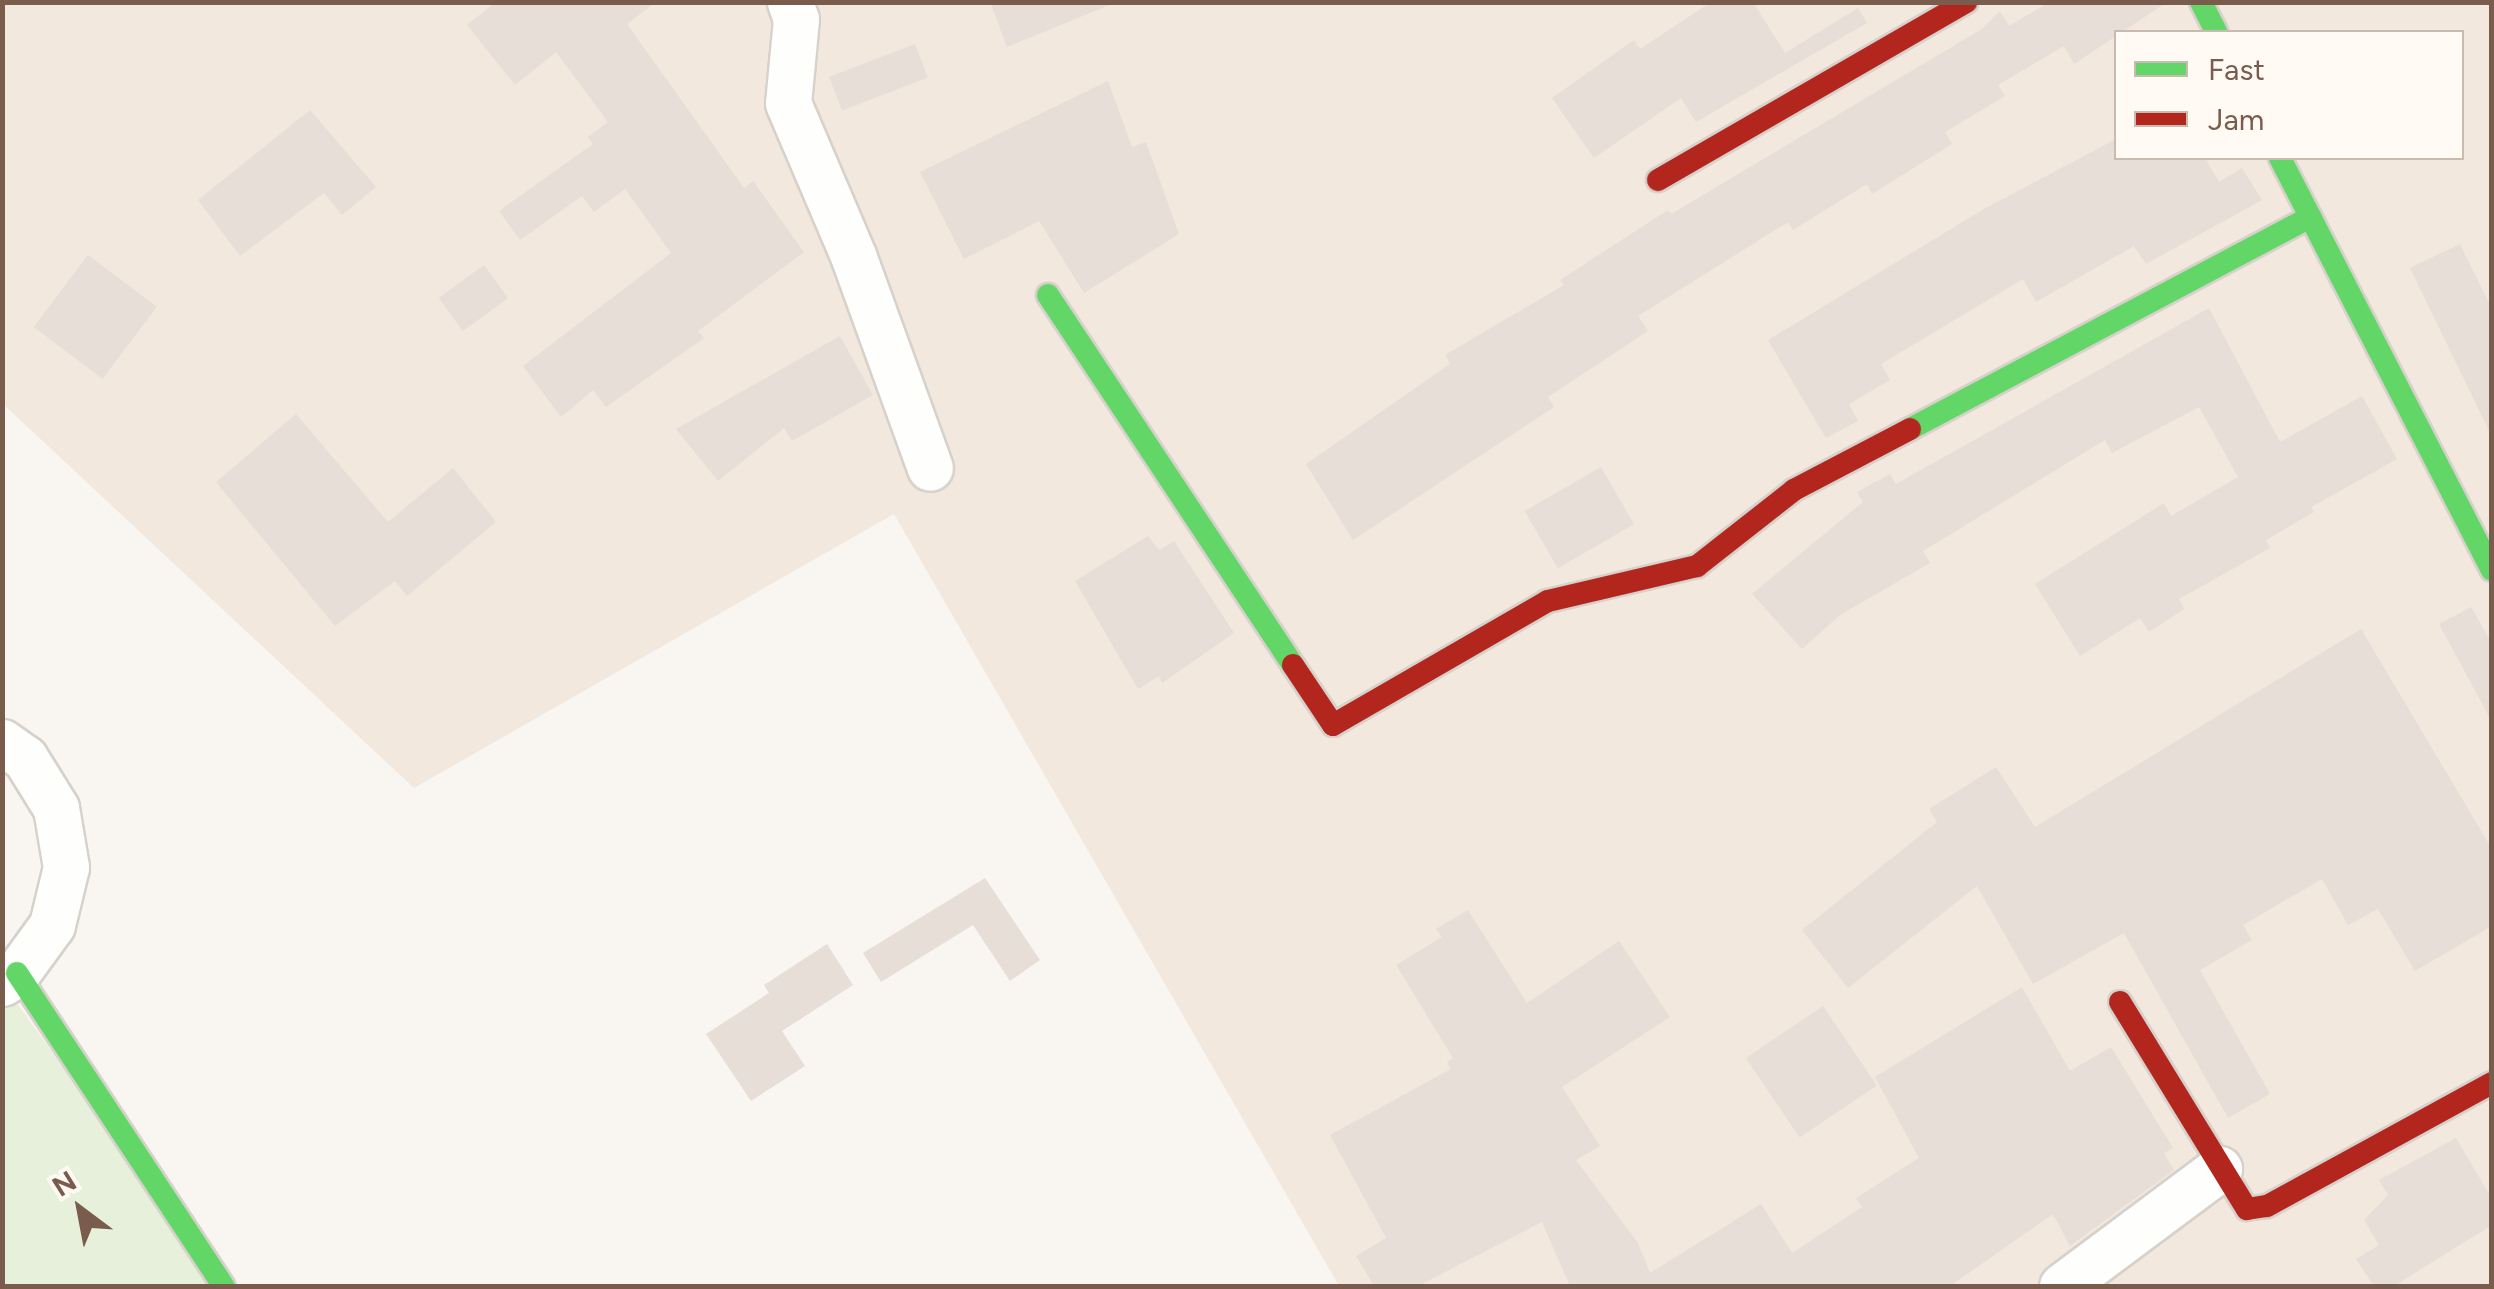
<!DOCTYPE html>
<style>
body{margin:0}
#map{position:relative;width:2494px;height:1289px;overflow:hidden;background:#f9f5f0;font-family:Figtree,sans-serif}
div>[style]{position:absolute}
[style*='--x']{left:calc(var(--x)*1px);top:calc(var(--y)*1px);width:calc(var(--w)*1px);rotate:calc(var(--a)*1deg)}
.residential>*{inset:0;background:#f2e8de}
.green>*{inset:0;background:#e7f0db}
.building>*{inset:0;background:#e6ded7;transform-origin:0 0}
.roads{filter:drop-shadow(2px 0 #d7d1cb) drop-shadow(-2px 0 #d7d1cb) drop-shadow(0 2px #d7d1cb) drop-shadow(0 -2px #d7d1cb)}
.street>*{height:45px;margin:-22.5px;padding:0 22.5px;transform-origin:22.5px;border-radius:22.5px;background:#fefefd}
.fast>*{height:22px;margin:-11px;padding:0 11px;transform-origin:11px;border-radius:11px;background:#63d668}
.jam>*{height:22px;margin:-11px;padding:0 11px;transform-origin:11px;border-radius:11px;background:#b3261e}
span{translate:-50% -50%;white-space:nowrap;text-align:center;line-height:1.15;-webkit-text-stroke:10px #fffaf3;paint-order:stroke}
.frame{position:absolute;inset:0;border:5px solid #7a5c4d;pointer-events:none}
.legend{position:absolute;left:2114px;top:30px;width:350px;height:130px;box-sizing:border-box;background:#fffaf3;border:2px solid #cabbb1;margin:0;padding:12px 18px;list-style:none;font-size:30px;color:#7a5c4d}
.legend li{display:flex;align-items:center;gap:20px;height:50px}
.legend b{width:50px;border:2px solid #cabbb1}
.north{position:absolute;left:30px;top:1159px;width:100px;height:100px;-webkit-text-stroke:8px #fffaf3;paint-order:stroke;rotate:328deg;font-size:28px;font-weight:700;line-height:40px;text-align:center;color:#7a5c4d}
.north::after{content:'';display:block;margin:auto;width:35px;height:45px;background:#7a5c4d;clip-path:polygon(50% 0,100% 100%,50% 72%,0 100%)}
</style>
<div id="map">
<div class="residential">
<div style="clip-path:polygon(evenodd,2px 3px,2491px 3px,2491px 1286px,1339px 1286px,894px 514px,414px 788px,3px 404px,2px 3px,2116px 32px,2462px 32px,2462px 158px,2116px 158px,2116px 32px)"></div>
</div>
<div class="green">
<div style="clip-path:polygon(2px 983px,223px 1286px,3px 1286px)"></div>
</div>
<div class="building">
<div style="clip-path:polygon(496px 2px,656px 2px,627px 24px,744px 188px,753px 181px,804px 252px,698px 331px,704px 338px,606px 407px,593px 390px,561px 417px,523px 366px,671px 253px,625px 189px,594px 212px,582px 196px,520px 240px,499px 211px,593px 144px,588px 137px,608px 122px,556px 52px,515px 85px,467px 25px)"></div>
<div style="clip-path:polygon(990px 2px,1112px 2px,1112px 4px,1007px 47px)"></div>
<div style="clip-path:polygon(1711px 2px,1753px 2px,1785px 53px,1858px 8px,1867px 23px,1696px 122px,1681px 98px,1594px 158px,1552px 98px,1634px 40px,1640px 49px)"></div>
<div style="clip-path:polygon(2050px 2px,2167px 2px,2074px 64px,2064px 46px,1998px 85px,2005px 96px,1945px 132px,1952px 144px,1872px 194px,1867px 184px,1793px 230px,1788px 222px,1638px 316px,1648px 331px,1548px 397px,1554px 407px,1353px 540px,1306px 464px,1450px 364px,1445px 355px,1564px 285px,1560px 280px,1668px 210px,1671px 214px,1982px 29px,2000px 11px,2009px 26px)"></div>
<div style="left:915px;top:44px;width:36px;height:92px;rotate:69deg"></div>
<div style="clip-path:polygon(1108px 81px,1132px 147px,1146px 142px,1179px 234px,1084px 293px,1039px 221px,964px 259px,920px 172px)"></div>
<div style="clip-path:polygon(310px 110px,376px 187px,342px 215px,324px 193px,240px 256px,198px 200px)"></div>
<div style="clip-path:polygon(2116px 139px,2116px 158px,2205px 158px,2219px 182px,2242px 168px,2262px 200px,2146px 264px,2134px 246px,2036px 302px,2023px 279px,1881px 364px,1890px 380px,1849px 404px,1858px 421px,1826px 438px,1768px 340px,1984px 209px)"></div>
<div style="clip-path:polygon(2460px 244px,2492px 309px,2492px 437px,2410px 268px)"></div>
<div style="left:88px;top:255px;width:86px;height:90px;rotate:37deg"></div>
<div style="left:484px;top:265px;width:41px;height:56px;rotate:54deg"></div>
<div style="clip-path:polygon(2209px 308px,2280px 442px,2362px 396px,2397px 459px,2311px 507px,2314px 512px,2266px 540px,2270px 548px,2179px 599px,2184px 609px,2149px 632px,2140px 618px,2080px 656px,2035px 584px,2164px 503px,2171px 516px,2238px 477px,2199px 407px,2112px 453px,2105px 440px,1923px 551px,1930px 563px,1840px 615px,1802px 649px,1752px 594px,1863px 502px,1857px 492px,1890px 474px,1896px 484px)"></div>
<div style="clip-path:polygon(840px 336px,873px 395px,792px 441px,784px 428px,718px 481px,676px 429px)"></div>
<div style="clip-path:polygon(296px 414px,388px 522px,453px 468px,496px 522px,407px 596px,395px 581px,335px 626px,216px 482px)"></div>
<div style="left:1601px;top:467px;width:66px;height:88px;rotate:60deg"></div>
<div style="clip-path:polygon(1148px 536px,1159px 550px,1174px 541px,1234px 633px,1162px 683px,1159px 676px,1138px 689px,1075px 581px)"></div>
<div style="clip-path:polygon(2471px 607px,2492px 644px,2492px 722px,2439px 624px)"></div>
<div style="clip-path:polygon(2361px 629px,2492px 849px,2492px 926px,2415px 971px,2378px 909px,2348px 925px,2322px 879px,2243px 925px,2252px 940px,2200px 970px,2270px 1094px,2228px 1118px,2124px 933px,2033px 984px,1977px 886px,1848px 988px,1802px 930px,1937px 822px,1929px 809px,1996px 767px,2035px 827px)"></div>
<div style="clip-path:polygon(985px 878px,1040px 960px,1010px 981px,973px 925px,881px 982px,863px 953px)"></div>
<div style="clip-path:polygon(1468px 910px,1527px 1003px,1619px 941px,1670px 1017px,1562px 1087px,1600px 1146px,1576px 1160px,1638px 1243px,1650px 1273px,1761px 1204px,1792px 1253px,1862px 1207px,1856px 1198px,1919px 1158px,1875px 1077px,2022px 987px,2070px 1071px,2111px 1047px,2173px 1148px,2164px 1153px,2174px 1170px,2070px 1246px,2053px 1214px,1950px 1286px,1570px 1286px,1542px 1222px,1418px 1286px,1374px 1286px,1356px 1256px,1386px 1238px,1330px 1135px,1451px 1069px,1447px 1062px,1453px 1058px,1396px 965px,1442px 937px,1436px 929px)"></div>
<div style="clip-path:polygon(827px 944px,853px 985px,782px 1031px,805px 1066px,751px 1101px,706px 1034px,769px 993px,764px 985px)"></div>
<div style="left:1823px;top:1006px;width:96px;height:93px;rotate:56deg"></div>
<div style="clip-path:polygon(2456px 1138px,2492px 1199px,2492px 1225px,2394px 1286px,2374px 1286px,2356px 1259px,2379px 1245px,2364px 1220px,2388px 1195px,2379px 1180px)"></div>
</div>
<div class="roads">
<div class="street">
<div style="--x:790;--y:2;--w:18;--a:71"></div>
<div style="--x:796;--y:19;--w:84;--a:95.4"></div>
<div style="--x:788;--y:103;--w:168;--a:66.9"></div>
<div style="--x:854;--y:258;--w:223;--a:70.1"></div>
<div style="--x:2;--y:742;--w:28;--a:35"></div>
<div style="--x:25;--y:758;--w:59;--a:58.2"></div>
<div style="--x:56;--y:808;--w:60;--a:80.4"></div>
<div style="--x:66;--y:867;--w:60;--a:103.6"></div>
<div style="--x:52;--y:925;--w:59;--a:126.1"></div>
<div style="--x:17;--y:973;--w:18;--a:146"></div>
<div style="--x:2062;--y:1286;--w:196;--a:-36.7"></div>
</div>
<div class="fast">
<div style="--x:2201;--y:2;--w:34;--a:63"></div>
<div style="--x:2280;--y:158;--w:463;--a:62.8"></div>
<div style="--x:1048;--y:295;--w:444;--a:56.5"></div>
<div style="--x:1910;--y:429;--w:453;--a:-27.9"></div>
<div style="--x:17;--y:973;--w:375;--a:56.6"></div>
</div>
<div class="jam">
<div style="--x:1658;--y:180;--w:356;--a:-30"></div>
<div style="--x:1293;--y:665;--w:72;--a:56.3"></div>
<div style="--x:1333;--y:725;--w:248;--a:-30"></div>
<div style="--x:1548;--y:601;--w:153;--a:-13.2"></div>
<div style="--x:1697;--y:566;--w:123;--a:-38.1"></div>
<div style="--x:1794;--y:490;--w:131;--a:-27.7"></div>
<div style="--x:2120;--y:1002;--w:243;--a:58.5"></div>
<div style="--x:2247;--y:1209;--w:20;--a:-9"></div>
<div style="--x:2267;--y:1206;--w:256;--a:-28.7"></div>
</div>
</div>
<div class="frame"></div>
<ul class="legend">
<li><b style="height:12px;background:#63d668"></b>Fast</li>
<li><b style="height:12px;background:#b3261e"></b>Jam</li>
</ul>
<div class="north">N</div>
</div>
